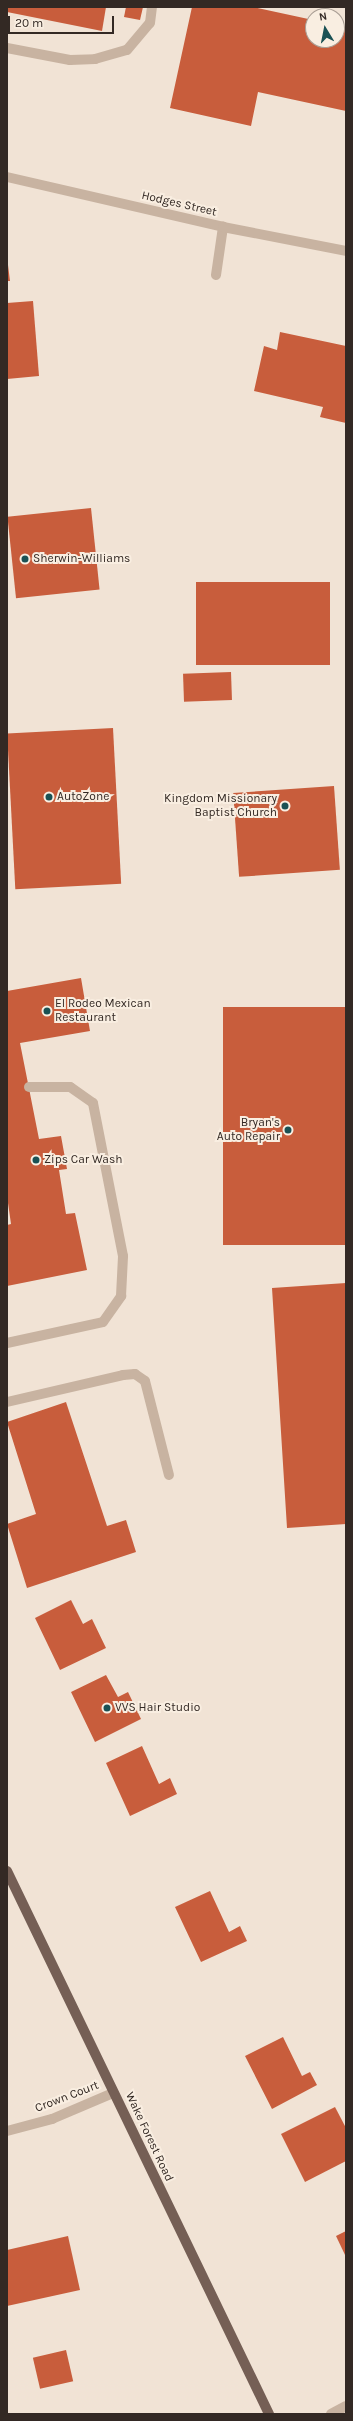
<!DOCTYPE html>
<style>
body{margin:0}
#map{position:relative;width:353px;height:2421px;overflow:hidden;background:#f1e3d5;font-family:Karla,sans-serif}
div>[style]{position:absolute}
[style*='--x']{left:calc(var(--x)*1px);top:calc(var(--y)*1px);width:calc(var(--w)*1px);rotate:calc(var(--a)*1deg)}
.building>*{inset:0;background:#c85d3c;transform-origin:0 0}
.service>*{height:10px;margin:-5px;padding:0 5px;transform-origin:5px;border-radius:5px;background:#c8b3a1}
.minor>*{height:10px;margin:-5px;padding:0 5px;transform-origin:5px;border-radius:5px;background:#c8b3a1}
.tertiary>*{height:10px;margin:-5px;padding:0 5px;transform-origin:5px;border-radius:5px;background:#c8b3a1}
.primary>*{height:10px;margin:-5px;padding:0 5px;transform-origin:5px;border-radius:5px;background:#755f55}
.dots>*{width:11px;height:11px;translate:-50% -50%;box-sizing:border-box;border:2px solid #f9eee1;border-radius:50%}
span{translate:-50% -50%;white-space:nowrap;text-align:center;line-height:1.15;-webkit-text-stroke:4px #f9eee1;paint-order:stroke}
.street-label{font-size:12px;color:#332924}
.poi-label{font-size:12px;color:#332924}
.left{translate:0 -50%;text-align:left}
.right{translate:-100% -50%;text-align:right}
.frame{position:absolute;inset:0;border:8px solid #332924;pointer-events:none}
.north{position:absolute;left:305px;top:8px;width:40px;height:40px;box-sizing:border-box;background:#f9eee1;border:1px solid #aa9f95;border-radius:50%;rotate:350deg;font-size:11px;font-weight:700;line-height:16px;text-align:center;color:#332924}
.north::after{content:'';display:block;margin:auto;width:14px;height:18px;background:#1a5154;clip-path:polygon(50% 0,100% 100%,50% 72%,0 100%)}
.scale{position:absolute;left:8px;top:16px;width:106px;height:18px;box-sizing:border-box;border:2px solid #332924;border-top:0;padding-left:5px;font-size:12px;line-height:14px;white-space:nowrap;color:#332924;-webkit-text-stroke:3px #f9eee1;paint-order:stroke}
</style>
<div id="map">
<div class="building">
<div style="clip-path:polygon(7px 7px,106px 7px,102px 31px,7px 12px)"></div>
<div style="clip-path:polygon(126px 7px,143px 7px,140px 20px,124px 17px)"></div>
<div style="clip-path:polygon(192px 7px,253px 7px,313px 20px,313px 40px,337px 40px,337px 25px,346px 27px,346px 111px,258px 92px,251px 126px,170px 108px)"></div>
<div style="clip-path:polygon(7px 265px,8px 265px,10px 281px,7px 281px)"></div>
<div style="clip-path:polygon(33px 301px,39px 376px,7px 379px,7px 303px)"></div>
<div style="clip-path:polygon(280px 332px,346px 346px,346px 423px,320px 417px,323px 407px,254px 391px,264px 346px,277px 350px)"></div>
<div style="left:91px;top:508px;width:82px;height:84px;rotate:84deg"></div>
<div style="left:196px;top:582px;width:134px;height:83px"></div>
<div style="left:231px;top:672px;width:28px;height:48px;rotate:88deg"></div>
<div style="left:113px;top:728px;width:156px;height:106px;rotate:87deg"></div>
<div style="left:334px;top:786px;width:84px;height:101px;rotate:86deg"></div>
<div style="clip-path:polygon(81px 978px,90px 1031px,20px 1043px,39px 1139px,61px 1136px,67px 1169px,59px 1170px,66px 1214px,75px 1213px,87px 1270px,7px 1286px,7px 1225px,11px 1224px,7px 1196px,7px 991px)"></div>
<div style="left:346px;top:1007px;width:238px;height:123px;rotate:90deg"></div>
<div style="clip-path:polygon(346px 1283px,346px 1524px,287px 1528px,272px 1288px)"></div>
<div style="clip-path:polygon(66px 1402px,107px 1526px,126px 1520px,136px 1552px,27px 1588px,7px 1524px,36px 1514px,7px 1422px)"></div>
<div style="clip-path:polygon(71px 1600px,83px 1624px,92px 1619px,106px 1648px,60px 1670px,35px 1618px)"></div>
<div style="clip-path:polygon(106px 1675px,118px 1697px,128px 1692px,141px 1719px,95px 1742px,71px 1692px)"></div>
<div style="clip-path:polygon(142px 1746px,159px 1784px,170px 1778px,177px 1794px,130px 1816px,106px 1763px)"></div>
<div style="clip-path:polygon(210px 1891px,229px 1932px,240px 1926px,247px 1941px,201px 1962px,175px 1907px)"></div>
<div style="clip-path:polygon(283px 2037px,302px 2076px,310px 2072px,317px 2085px,272px 2109px,245px 2056px)"></div>
<div style="clip-path:polygon(335px 2107px,346px 2128px,346px 2161px,305px 2182px,281px 2134px)"></div>
<div style="clip-path:polygon(346px 2231px,346px 2257px,336px 2236px)"></div>
<div style="clip-path:polygon(68px 2236px,80px 2290px,7px 2306px,7px 2250px)"></div>
<div style="left:66px;top:2350px;width:32px;height:34px;rotate:77deg"></div>
</div>
<div class="service">
<div style="--x:7;--y:48;--w:64;--a:10.8"></div>
<div style="--x:70;--y:60;--w:25;--a:-2"></div>
<div style="--x:95;--y:59;--w:33;--a:-16"></div>
<div style="--x:127;--y:50;--w:35;--a:-50"></div>
<div style="--x:150;--y:23;--w:16;--a:-83"></div>
<div style="--x:216;--y:275;--w:49;--a:-81.7"></div>
<div style="--x:7;--y:1343;--w:98;--a:-12.3"></div>
<div style="--x:103;--y:1322;--w:32;--a:-55"></div>
<div style="--x:121;--y:1296;--w:40;--a:-87.1"></div>
<div style="--x:123;--y:1256;--w:156;--a:-101.1"></div>
<div style="--x:93;--y:1103;--w:28;--a:-145"></div>
<div style="--x:70;--y:1087;--w:41;--a:180"></div>
<div style="--x:7;--y:1402;--w:119;--a:-13.1"></div>
<div style="--x:123;--y:1375;--w:12;--a:-5"></div>
<div style="--x:135;--y:1374;--w:12;--a:35"></div>
<div style="--x:145;--y:1381;--w:97;--a:75.7"></div>
</div>
<div class="minor">
<div style="--x:7;--y:2131;--w:47;--a:-14.9"></div>
<div style="--x:52;--y:2119;--w:66;--a:-23.1"></div>
<div style="--x:331;--y:2414;--w:17;--a:-28"></div>
</div>
<div class="tertiary">
<div style="--x:7;--y:177;--w:222;--a:13"></div>
<div style="--x:223;--y:227;--w:125;--a:11"></div>
</div>
<div class="primary">
<div style="--x:7;--y:1871;--w:603;--a:64.24"></div>
</div>
<div class="dots">
<div style="left:25px;top:559px;background:#1a5154"></div>
<div style="left:49px;top:797px;background:#1a5154"></div>
<div style="left:285px;top:806px;background:#1a5154"></div>
<div style="left:47px;top:1011px;background:#1a5154"></div>
<div style="left:288px;top:1130px;background:#1a5154"></div>
<div style="left:36px;top:1160px;background:#1a5154"></div>
<div style="left:107px;top:1708px;background:#1a5154"></div>
</div>
<div class="street-label">
<span style="left:179px;top:204px;rotate:13deg">Hodges Street</span>
<span style="left:67px;top:2097px;rotate:-21deg">Crown Court</span>
<span style="left:149px;top:2137px;rotate:65deg">Wake Forest Road</span>
</div>
<div class="poi-label">
<span class="left" style="left:33px;top:559px">Sherwin-Williams</span>
<span class="left" style="left:57px;top:797px">AutoZone</span>
<span class="right" style="left:277px;top:806px">Kingdom Missionary<br>Baptist Church</span>
<span class="left" style="left:55px;top:1011px">El Rodeo Mexican<br>Restaurant</span>
<span class="right" style="left:280px;top:1130px">Bryan's<br>Auto Repair</span>
<span class="left" style="left:44px;top:1160px">Zips Car Wash</span>
<span class="left" style="left:115px;top:1708px">VVS Hair Studio</span>
</div>
<div class="frame"></div>
<div class="north">N</div>
<div class="scale">20 m</div>
</div>
